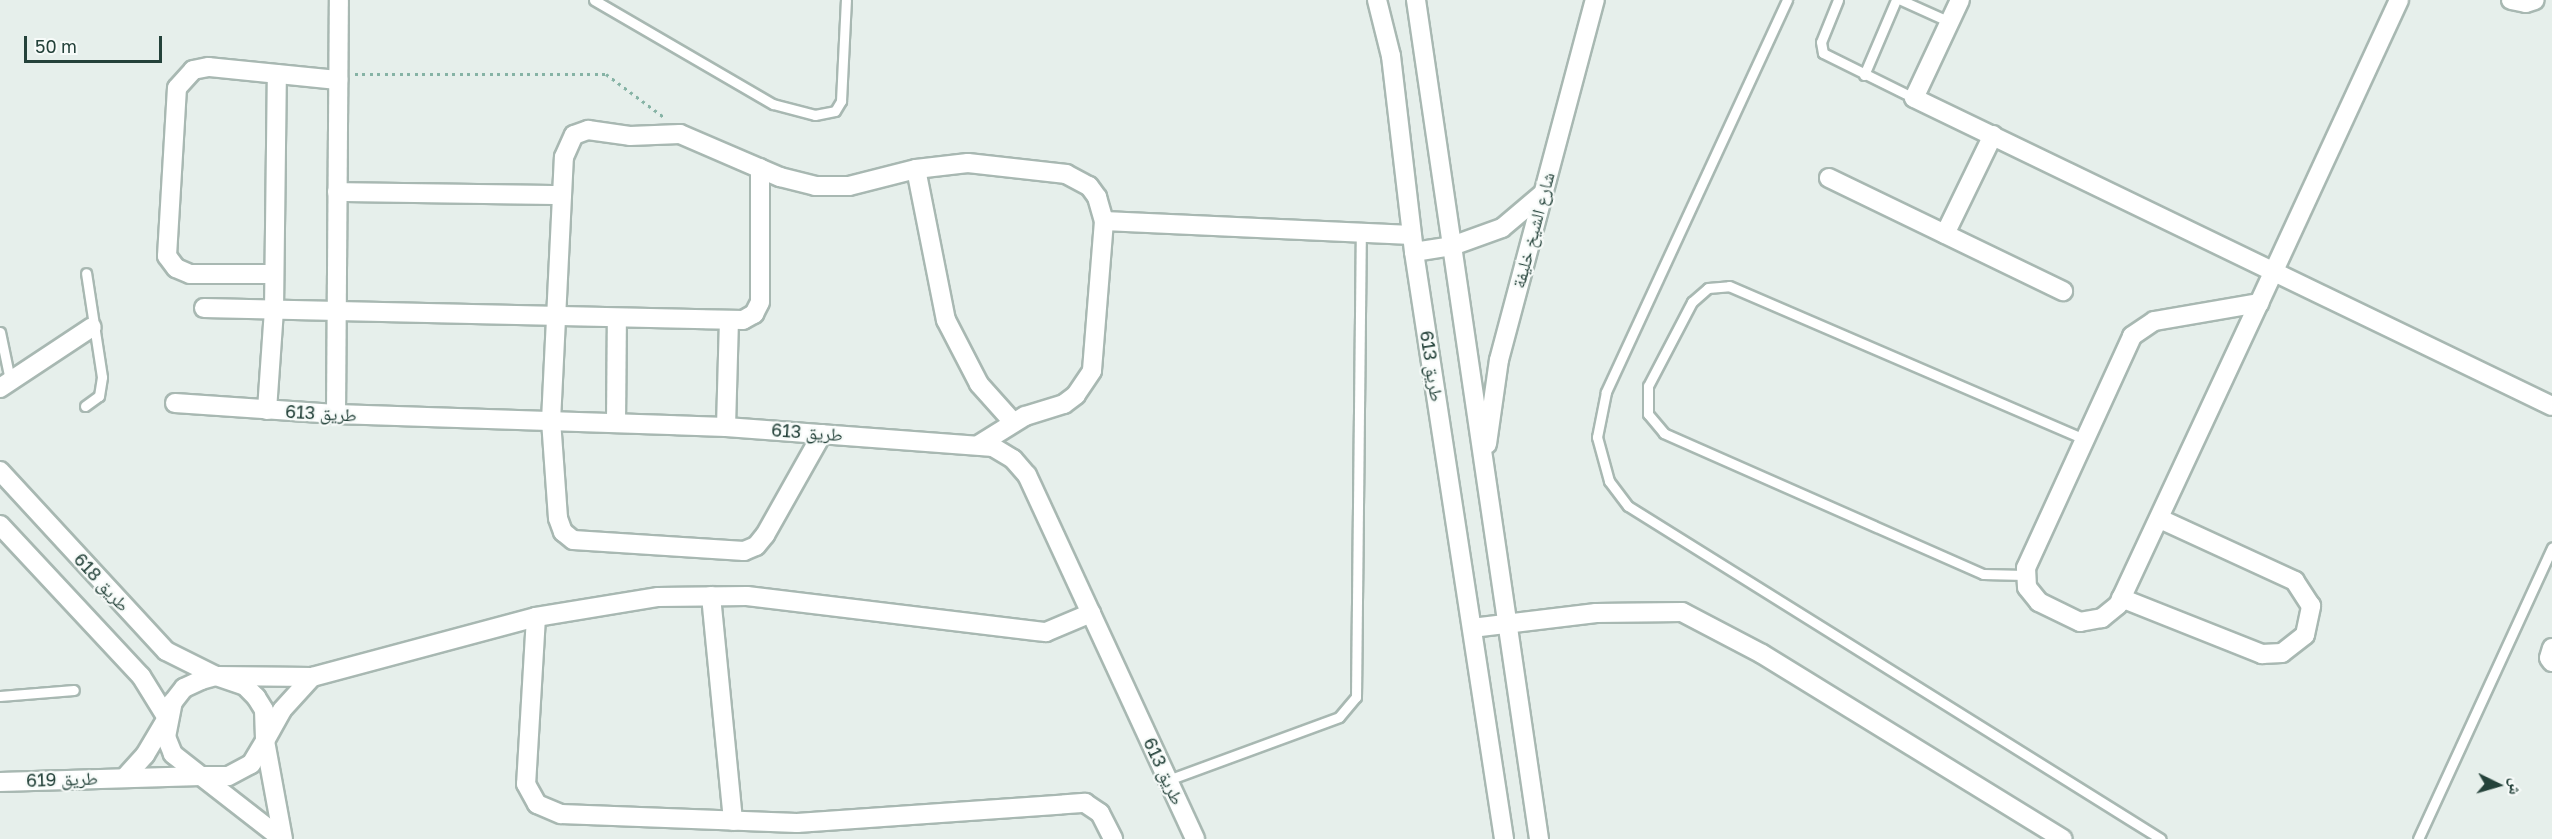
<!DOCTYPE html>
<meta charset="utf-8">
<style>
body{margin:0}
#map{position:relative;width:2552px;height:839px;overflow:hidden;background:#e6efeb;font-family:"Golos Text","Noto Naskh Arabic",sans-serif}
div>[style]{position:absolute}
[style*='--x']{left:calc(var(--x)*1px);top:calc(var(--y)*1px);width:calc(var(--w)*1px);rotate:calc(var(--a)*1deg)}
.path>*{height:3px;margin-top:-1.5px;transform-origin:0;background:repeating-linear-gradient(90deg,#86b3a5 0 3px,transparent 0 7.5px)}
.roads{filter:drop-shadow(2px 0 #a8b8b2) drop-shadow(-2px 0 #a8b8b2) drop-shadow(0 2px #a8b8b2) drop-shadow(0 -2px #a8b8b2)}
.lane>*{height:9px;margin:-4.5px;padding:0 4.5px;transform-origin:4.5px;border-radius:4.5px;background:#fff}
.street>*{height:18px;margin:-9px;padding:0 9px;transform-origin:9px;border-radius:9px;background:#fff}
span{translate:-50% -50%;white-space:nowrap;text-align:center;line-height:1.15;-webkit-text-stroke:4.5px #f7fbf9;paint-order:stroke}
.street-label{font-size:18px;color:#24423a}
.north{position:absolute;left:2468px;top:755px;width:60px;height:60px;-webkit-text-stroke:4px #f7fbf9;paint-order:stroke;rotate:95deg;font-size:16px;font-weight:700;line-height:24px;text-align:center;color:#24423a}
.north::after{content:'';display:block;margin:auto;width:21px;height:27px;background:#24423a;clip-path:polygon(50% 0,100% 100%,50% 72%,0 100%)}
.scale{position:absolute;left:24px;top:36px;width:138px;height:27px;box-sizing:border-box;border:3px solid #24423a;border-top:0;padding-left:8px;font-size:18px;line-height:21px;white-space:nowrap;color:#24423a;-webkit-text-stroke:4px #f7fbf9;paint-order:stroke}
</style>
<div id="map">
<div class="path">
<div style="--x:355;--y:74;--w:251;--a:0"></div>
<div style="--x:606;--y:74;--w:72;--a:36.6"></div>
</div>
<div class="roads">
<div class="lane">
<div style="--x:594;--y:0;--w:207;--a:30.2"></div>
<div style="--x:773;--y:104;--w:43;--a:14.7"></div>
<div style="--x:815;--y:115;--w:20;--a:-11"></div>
<div style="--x:835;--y:111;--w:12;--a:-59"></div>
<div style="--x:841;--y:101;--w:101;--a:-87.2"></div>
<div style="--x:1787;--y:0;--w:432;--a:114.8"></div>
<div style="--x:1606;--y:392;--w:46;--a:101.3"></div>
<div style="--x:1597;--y:437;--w:46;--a:74.7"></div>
<div style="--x:1609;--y:481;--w:31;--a:53"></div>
<div style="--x:1628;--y:506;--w:628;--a:32"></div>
<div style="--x:1838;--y:0;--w:45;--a:112"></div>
<div style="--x:1821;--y:42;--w:11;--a:80"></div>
<div style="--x:1823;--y:53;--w:102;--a:26.3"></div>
<div style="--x:1901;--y:0;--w:54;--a:24.2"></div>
<div style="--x:1864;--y:75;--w:82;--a:-66.9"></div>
<div style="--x:0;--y:332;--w:49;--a:78.2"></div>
<div style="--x:85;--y:406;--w:17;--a:-36"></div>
<div style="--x:99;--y:396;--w:19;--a:-81"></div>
<div style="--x:102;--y:377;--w:105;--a:-98.7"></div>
<div style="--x:2025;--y:575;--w:42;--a:-178.6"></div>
<div style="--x:1983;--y:574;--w:349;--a:-156.2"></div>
<div style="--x:1664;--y:433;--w:25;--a:-130"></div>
<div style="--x:1648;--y:414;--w:28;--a:-90"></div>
<div style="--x:1648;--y:386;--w:95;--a:-62.4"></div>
<div style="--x:1692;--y:302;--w:21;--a:-41"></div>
<div style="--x:1708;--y:288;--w:21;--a:-5"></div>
<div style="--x:1729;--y:286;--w:387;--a:23.3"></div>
<div style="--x:0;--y:696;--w:74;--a:-4.6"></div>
<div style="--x:1168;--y:780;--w:182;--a:-20.2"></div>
<div style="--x:1339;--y:717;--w:26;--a:-50"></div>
<div style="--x:1356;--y:697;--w:464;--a:-89.4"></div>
<div style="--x:2418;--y:839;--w:321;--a:-65.3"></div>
</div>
<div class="street">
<div style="--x:1377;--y:0;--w:58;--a:76"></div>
<div style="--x:1391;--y:56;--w:197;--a:83.3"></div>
<div style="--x:1414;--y:252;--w:594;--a:81.28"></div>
<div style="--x:1416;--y:0;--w:848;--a:81.66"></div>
<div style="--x:1960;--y:0;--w:108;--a:115.1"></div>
<div style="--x:1914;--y:98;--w:708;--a:25.77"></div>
<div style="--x:2511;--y:0;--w:15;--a:11"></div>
<div style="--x:2526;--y:3;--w:9;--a:-18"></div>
<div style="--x:916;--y:169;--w:154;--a:78.8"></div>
<div style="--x:946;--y:320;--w:72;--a:62.7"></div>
<div style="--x:979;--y:384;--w:51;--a:48.2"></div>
<div style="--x:1829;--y:178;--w:260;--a:25.8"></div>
<div style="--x:337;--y:192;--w:225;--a:0.8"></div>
<div style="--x:1104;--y:221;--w:308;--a:2.6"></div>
<div style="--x:1945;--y:234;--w:110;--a:-64.1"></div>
<div style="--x:1414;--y:252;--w:38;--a:-9"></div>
<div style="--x:1452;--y:246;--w:53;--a:-19.8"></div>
<div style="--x:1502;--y:228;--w:51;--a:-40.2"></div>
<div style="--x:274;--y:274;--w:84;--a:180"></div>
<div style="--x:190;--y:274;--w:15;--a:-157"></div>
<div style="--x:176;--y:268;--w:15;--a:-127"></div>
<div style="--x:167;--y:256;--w:168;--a:-86.6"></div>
<div style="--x:177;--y:88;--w:24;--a:-48"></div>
<div style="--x:193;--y:70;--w:16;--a:-11"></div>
<div style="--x:209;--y:67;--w:130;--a:5.8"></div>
<div style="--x:2259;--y:303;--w:333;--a:115"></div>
<div style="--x:2118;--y:605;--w:21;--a:141"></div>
<div style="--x:2102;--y:618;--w:22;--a:170"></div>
<div style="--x:2080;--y:622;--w:46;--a:-154"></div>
<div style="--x:2039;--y:602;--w:19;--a:-129"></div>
<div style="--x:2027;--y:587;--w:19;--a:-93"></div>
<div style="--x:2026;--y:568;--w:255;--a:-65.4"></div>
<div style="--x:2132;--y:336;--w:27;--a:-34"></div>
<div style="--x:2154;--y:321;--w:107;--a:-9.7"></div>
<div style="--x:2259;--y:303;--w:334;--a:-65.2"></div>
<div style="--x:204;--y:308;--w:539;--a:1.28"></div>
<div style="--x:743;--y:320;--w:13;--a:-29"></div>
<div style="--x:754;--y:314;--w:13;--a:-63"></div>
<div style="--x:760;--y:302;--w:134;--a:-90"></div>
<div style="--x:0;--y:388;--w:110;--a:-33.5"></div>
<div style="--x:175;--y:403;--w:161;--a:3.9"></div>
<div style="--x:336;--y:414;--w:390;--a:1.9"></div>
<div style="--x:726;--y:427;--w:268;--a:4.3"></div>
<div style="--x:993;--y:447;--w:23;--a:31"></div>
<div style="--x:1013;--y:459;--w:21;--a:49"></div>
<div style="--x:1027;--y:475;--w:401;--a:65.2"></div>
<div style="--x:267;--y:410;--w:100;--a:-86"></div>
<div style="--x:274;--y:310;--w:236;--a:-89.3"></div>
<div style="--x:336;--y:414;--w:414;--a:-89.6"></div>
<div style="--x:616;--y:423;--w:105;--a:-89.5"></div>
<div style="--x:726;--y:427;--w:106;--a:-88.4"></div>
<div style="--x:822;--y:434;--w:116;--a:119.4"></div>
<div style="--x:765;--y:535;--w:14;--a:129"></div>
<div style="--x:756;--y:546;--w:13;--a:157"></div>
<div style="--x:744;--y:551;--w:171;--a:-176.3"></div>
<div style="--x:573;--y:540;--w:13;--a:-141"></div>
<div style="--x:563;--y:532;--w:15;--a:-110"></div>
<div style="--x:558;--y:518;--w:97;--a:-94.1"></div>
<div style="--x:551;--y:421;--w:264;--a:-87.2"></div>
<div style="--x:564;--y:157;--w:24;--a:-66"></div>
<div style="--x:574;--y:135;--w:15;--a:-20"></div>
<div style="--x:588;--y:130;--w:42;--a:8.1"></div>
<div style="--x:630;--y:136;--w:50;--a:-2.3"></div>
<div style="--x:680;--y:134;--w:109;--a:23.3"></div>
<div style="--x:780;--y:177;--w:36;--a:14"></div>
<div style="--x:815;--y:186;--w:34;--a:0"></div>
<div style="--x:849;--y:186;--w:69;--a:-14.2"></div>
<div style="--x:916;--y:169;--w:52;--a:-6.6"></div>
<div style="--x:968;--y:163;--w:99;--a:6.4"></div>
<div style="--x:1066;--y:174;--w:26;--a:28"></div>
<div style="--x:1089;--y:186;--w:14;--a:54"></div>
<div style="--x:1097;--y:197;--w:25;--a:74"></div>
<div style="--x:1104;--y:221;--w:150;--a:94.6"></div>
<div style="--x:1092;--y:371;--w:29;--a:124"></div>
<div style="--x:1076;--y:395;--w:15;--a:143"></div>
<div style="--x:1064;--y:404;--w:41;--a:162.9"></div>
<div style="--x:1025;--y:416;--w:53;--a:148.1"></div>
<div style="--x:1487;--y:444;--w:85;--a:-81.9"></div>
<div style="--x:1499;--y:360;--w:373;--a:-75.1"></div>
<div style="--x:0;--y:471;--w:245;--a:47.3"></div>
<div style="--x:166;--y:651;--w:56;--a:26.6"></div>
<div style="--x:216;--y:676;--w:31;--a:19"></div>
<div style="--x:245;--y:686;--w:16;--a:45"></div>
<div style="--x:256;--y:697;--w:15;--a:58"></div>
<div style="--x:264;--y:710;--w:31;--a:88"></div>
<div style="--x:265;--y:741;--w:27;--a:121"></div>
<div style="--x:251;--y:764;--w:26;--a:152"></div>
<div style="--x:228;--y:776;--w:27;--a:180"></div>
<div style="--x:201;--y:776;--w:36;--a:-142"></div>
<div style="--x:173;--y:754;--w:18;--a:-112"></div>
<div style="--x:166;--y:737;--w:36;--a:-79"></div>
<div style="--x:173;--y:702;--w:18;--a:-52"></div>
<div style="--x:184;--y:688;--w:19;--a:-25"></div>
<div style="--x:201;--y:680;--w:16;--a:-15"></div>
<div style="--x:216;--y:676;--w:96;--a:0.6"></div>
<div style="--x:312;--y:677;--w:232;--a:-15"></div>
<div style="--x:536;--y:617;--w:124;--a:-9.3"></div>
<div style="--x:658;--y:597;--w:89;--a:-0.6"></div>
<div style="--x:747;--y:596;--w:301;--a:6.9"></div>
<div style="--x:1046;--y:632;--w:49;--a:-22.9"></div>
<div style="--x:0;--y:525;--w:207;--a:47"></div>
<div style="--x:141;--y:676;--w:49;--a:58.2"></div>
<div style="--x:167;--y:718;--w:43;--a:120.7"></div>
<div style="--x:145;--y:755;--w:30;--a:132"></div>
<div style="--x:711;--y:596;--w:226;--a:84.4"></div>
<div style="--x:2121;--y:598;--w:152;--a:21.7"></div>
<div style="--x:2262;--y:654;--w:20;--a:-3"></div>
<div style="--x:2282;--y:653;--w:29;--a:-38"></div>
<div style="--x:2305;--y:635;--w:30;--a:-78"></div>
<div style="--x:2311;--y:606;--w:30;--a:-123"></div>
<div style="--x:2295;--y:581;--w:149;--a:-155.3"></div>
<div style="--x:536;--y:617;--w:167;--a:93.4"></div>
<div style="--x:526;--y:784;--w:23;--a:61"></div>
<div style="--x:537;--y:804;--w:26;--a:23"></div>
<div style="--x:561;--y:814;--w:236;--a:2.2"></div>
<div style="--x:797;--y:823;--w:289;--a:-4"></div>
<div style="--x:1085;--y:803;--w:18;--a:34"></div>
<div style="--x:1100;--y:813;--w:29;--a:63"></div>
<div style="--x:1472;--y:628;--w:125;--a:-6.9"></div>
<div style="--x:1596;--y:613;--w:86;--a:-0.7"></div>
<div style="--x:1682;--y:612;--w:90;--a:27.7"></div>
<div style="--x:1762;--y:654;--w:353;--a:31.6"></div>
<div style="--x:2552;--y:648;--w:10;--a:107"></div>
<div style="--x:2549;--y:658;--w:5;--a:53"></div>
<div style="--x:0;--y:782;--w:201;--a:-1.7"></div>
<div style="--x:201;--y:776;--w:103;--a:37.9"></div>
<div style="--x:283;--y:839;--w:100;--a:-100.4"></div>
<div style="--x:265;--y:741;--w:35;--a:-61"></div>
<div style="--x:282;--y:710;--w:45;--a:-47.7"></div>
</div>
</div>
<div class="street-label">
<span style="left:1533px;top:230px;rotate:-75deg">شارع الشيخ خليفة</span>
<span style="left:1432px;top:366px;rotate:81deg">طريق 613</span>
<span style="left:321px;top:413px;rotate:3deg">طريق 613</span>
<span style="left:807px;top:432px;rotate:4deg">طريق 613</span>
<span style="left:102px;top:582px;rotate:47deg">طريق 618</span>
<span style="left:1164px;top:771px;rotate:65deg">طريق 613</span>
<span style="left:62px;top:779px;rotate:-2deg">طريق 619</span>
</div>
<div class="north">ش</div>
<div class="scale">50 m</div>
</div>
